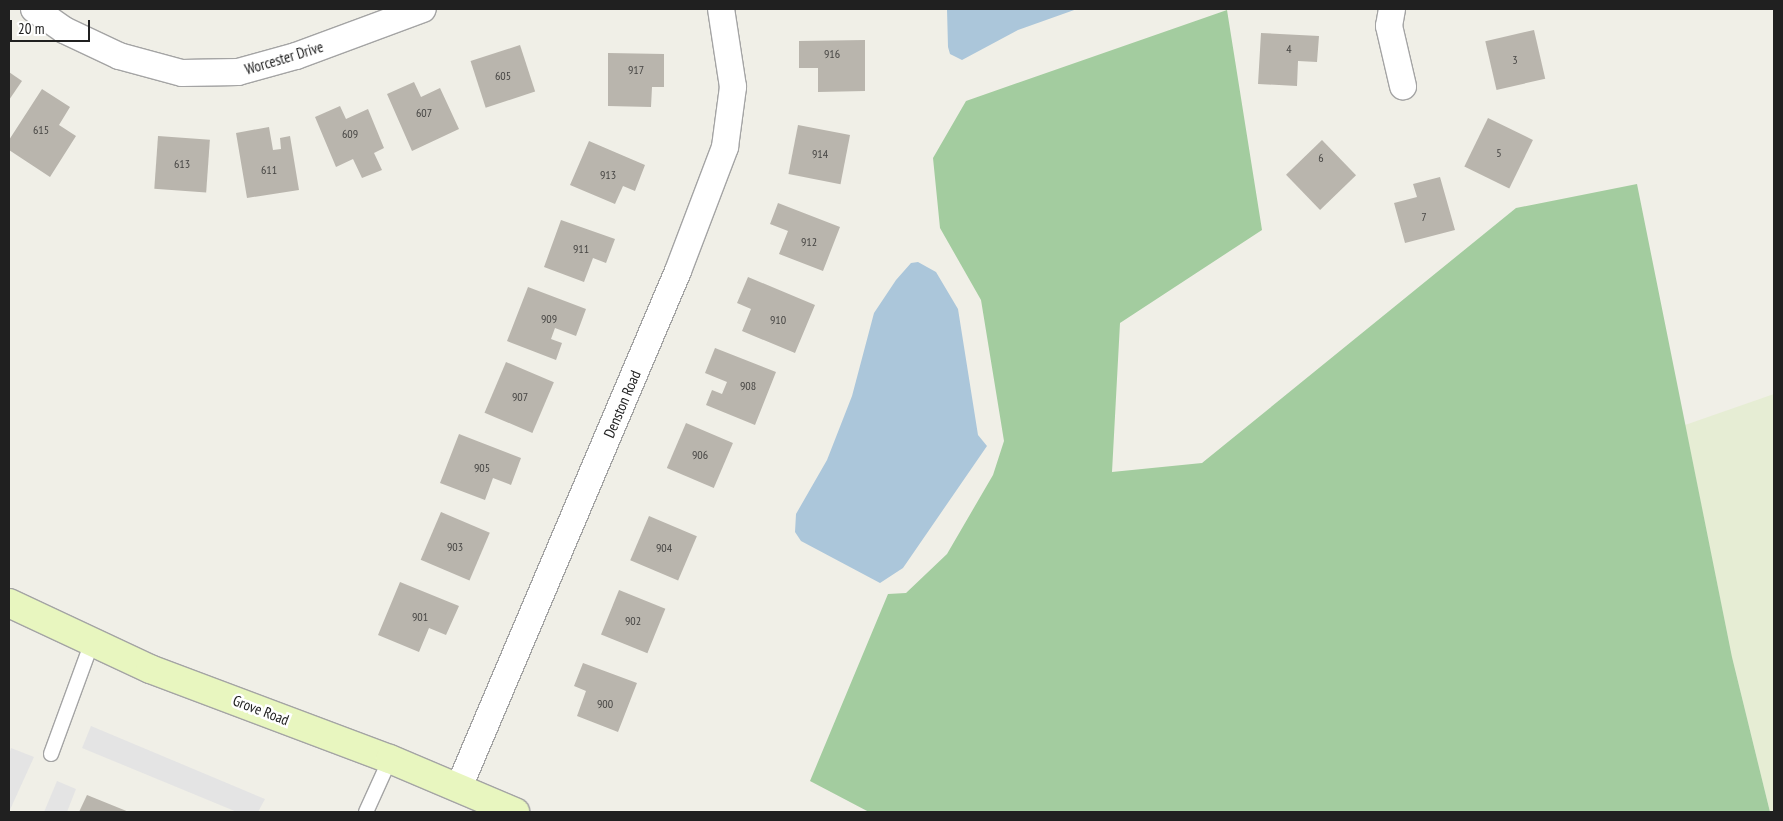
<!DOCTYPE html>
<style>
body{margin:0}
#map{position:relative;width:1783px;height:821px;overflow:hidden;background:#f0efe7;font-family:"PT Sans Narrow",sans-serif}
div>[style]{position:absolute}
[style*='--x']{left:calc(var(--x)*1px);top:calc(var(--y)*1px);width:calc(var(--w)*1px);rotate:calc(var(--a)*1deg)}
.farmland>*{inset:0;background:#e6edd4}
.forest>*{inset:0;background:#a3cc9f}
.parking>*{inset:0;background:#e4e4e4}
.water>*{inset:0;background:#abc6da}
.building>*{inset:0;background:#b9b5ad;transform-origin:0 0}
.roads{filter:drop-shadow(1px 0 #a4a4a4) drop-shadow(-1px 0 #a4a4a4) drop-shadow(0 1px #a4a4a4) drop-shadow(0 -1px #a4a4a4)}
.lane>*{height:14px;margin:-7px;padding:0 7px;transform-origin:7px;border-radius:7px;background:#fff}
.street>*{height:26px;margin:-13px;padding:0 13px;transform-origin:13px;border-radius:13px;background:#fff}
.secondary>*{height:28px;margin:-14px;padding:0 14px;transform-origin:14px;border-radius:14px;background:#e8f6bf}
span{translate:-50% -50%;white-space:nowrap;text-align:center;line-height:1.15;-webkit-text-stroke:5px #fff;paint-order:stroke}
.number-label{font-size:12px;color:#464543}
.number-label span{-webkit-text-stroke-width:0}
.street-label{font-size:15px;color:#202020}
.frame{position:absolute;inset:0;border:10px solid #202020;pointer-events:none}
.scale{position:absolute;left:10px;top:20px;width:80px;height:22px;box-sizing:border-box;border:2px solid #202020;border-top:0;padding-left:6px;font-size:15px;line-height:18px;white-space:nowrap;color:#202020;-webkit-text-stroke:4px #fff;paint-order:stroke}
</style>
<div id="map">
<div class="farmland">
<div style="clip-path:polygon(1774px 394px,1774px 812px,1770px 812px,1732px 657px,1685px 425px)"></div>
</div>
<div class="forest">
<div style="clip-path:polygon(1227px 10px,1262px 230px,1120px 323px,1112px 472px,1202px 463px,1516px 208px,1637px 184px,1732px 657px,1770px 812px,869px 812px,810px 781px,888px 594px,906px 593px,947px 554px,993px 475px,1004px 441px,981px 300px,940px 228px,933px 158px,966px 101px)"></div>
</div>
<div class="parking">
<div style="clip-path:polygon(91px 726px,265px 799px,258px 812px,237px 812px,82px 748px)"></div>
<div style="clip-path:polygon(11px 748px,34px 757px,9px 812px,9px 755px)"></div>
<div style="clip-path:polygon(57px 781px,76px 789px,67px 812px,44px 812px)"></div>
</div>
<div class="water">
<div style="clip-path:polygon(947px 9px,1077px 9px,1018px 30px,962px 60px,950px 54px,948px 47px)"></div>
<div style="clip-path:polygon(918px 262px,936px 272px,958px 309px,978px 435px,987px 446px,903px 568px,880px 583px,801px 541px,795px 532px,796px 514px,827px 460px,852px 396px,874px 313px,896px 280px,911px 263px)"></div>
</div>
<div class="building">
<div style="left:1534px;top:30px;width:50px;height:50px;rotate:77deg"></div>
<div style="clip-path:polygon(1261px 33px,1319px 36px,1317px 62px,1298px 61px,1297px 86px,1258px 84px)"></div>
<div style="clip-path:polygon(865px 40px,865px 91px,818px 92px,818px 68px,799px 68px,799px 41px)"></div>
<div style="left:520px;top:45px;width:49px;height:52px;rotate:72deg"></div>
<div style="clip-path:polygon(608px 53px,664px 54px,664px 87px,652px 87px,651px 107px,608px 106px)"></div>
<div style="clip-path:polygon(9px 72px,22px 81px,9px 100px)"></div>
<div style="clip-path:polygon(414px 82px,421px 97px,440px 88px,459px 129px,412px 151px,387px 94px)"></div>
<div style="clip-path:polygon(42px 89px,70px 107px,59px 125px,76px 136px,50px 177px,9px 150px,9px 140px)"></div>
<div style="clip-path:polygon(340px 106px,346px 119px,368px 109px,384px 148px,374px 153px,382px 170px,362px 178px,353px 159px,336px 167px,315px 117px)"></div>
<div style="left:1488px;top:118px;width:50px;height:54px;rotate:26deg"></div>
<div style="left:798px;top:125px;width:53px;height:50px;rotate:11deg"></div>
<div style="clip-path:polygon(269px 127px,273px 150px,281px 149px,280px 138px,290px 136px,299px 190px,247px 198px,236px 133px)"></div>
<div style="left:158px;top:136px;width:52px;height:53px;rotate:4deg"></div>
<div style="left:1322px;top:140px;width:49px;height:50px;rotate:46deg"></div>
<div style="clip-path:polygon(589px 141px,645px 165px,635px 191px,623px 186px,615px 204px,570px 185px)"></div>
<div style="clip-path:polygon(1440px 177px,1455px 230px,1405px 243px,1394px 203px,1417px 197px,1413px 184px)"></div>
<div style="clip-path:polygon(778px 203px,840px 227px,823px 271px,779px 254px,788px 231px,770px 224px)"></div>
<div style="clip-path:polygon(561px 220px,615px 239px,606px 263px,593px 258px,584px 282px,544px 267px)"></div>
<div style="clip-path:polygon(748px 277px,815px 305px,795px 353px,742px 331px,751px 309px,737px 303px)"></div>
<div style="clip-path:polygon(528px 287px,586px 309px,576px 336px,555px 328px,551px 339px,562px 343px,556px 360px,507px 341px)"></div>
<div style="clip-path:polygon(715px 348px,776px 372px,755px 425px,706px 405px,712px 390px,722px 394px,727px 382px,705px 373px)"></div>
<div style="left:506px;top:362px;width:52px;height:55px;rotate:23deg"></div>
<div style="left:686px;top:423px;width:51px;height:49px;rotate:23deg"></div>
<div style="clip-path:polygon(459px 434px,521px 458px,511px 485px,493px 478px,485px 500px,440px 483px)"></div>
<div style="left:441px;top:512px;width:53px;height:52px;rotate:23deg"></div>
<div style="left:649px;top:516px;width:52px;height:48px;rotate:23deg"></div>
<div style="clip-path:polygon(400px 582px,459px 606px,446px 635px,429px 628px,419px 652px,378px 635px)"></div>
<div style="left:619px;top:590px;width:50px;height:48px;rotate:22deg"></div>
<div style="clip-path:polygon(583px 663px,637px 683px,618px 732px,577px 716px,586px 691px,574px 686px)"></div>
<div style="clip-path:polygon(87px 795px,129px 812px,79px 812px)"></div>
</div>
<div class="roads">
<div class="lane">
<div style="--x:51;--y:754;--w:119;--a:-69.9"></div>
<div style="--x:366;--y:812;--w:58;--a:-65.6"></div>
</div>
<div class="street">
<div style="--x:34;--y:9;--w:37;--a:35"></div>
<div style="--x:64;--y:30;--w:61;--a:25.3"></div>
<div style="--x:119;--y:56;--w:65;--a:15.1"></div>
<div style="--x:182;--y:73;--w:56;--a:-1"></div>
<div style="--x:238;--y:72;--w:60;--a:-15.4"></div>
<div style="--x:296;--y:56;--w:135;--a:-20.3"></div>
<div style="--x:1392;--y:9;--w:17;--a:100"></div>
<div style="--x:1389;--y:26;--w:62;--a:76.9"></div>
<div style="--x:459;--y:787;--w:561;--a:-67"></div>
<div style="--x:678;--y:271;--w:133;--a:-69.2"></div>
<div style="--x:725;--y:147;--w:61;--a:-82.4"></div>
<div style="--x:733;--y:87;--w:79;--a:-98.7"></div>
</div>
<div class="secondary">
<div style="--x:9;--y:603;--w:156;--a:25.1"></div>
<div style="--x:150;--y:669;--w:256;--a:20.6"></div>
<div style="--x:390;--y:759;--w:136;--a:23"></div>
</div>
</div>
<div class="number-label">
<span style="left:1289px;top:49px">4</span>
<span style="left:832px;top:54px">916</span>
<span style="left:1515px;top:60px">3</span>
<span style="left:636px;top:70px">917</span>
<span style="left:503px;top:76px">605</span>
<span style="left:424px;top:113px">607</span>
<span style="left:41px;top:130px">615</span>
<span style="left:350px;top:134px">609</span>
<span style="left:1499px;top:153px">5</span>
<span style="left:820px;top:154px">914</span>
<span style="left:1321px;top:158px">6</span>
<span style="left:182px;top:164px">613</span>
<span style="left:269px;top:170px">611</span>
<span style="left:608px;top:175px">913</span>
<span style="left:1424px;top:217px">7</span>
<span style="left:809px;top:242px">912</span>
<span style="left:581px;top:249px">911</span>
<span style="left:549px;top:319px">909</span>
<span style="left:778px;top:320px">910</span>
<span style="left:748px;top:386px">908</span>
<span style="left:520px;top:397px">907</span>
<span style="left:700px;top:455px">906</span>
<span style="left:482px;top:468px">905</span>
<span style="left:455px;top:547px">903</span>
<span style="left:664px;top:548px">904</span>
<span style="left:420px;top:617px">901</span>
<span style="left:633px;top:621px">902</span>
<span style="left:605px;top:704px">900</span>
</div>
<div class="street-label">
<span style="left:284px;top:58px;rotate:-17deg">Worcester Drive</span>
<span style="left:622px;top:404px;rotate:-67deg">Denston Road</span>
<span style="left:261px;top:710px;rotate:21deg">Grove Road</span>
</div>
<div class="frame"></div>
<div class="scale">20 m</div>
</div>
